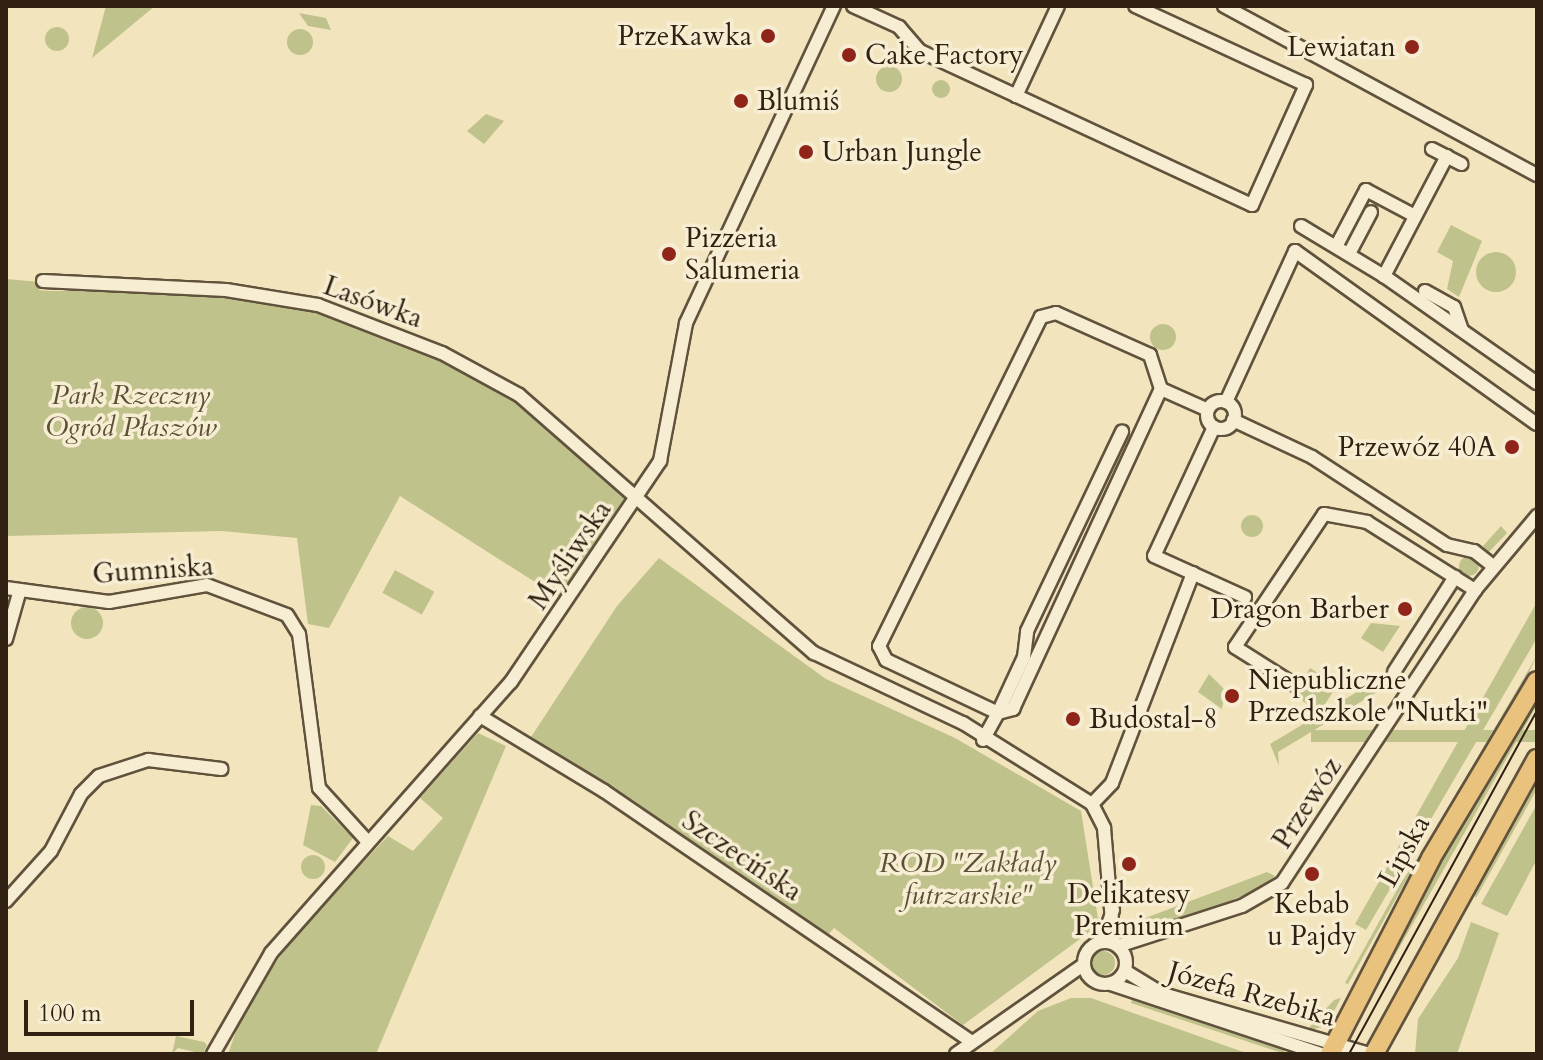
<!DOCTYPE html>
<meta charset="utf-8">
<style>
body{margin:0}
#map{position:relative;width:1543px;height:1060px;overflow:hidden;background:#f2e4bc;font-family:Cardo,serif}
div>[style]{position:absolute}
[style*='--x']{left:calc(var(--x)*1px);top:calc(var(--y)*1px);width:calc(var(--w)*1px);rotate:calc(var(--a)*1deg)}
.green>*{inset:0;background:#c0c28c;transform-origin:0 0}
.round{border-radius:50%}
.roads{filter:drop-shadow(2px 0 #60523c) drop-shadow(-2px 0 #60523c) drop-shadow(0 2px #60523c) drop-shadow(0 -2px #60523c)}
.street>*{height:12px;margin:-6px;padding:0 6px;transform-origin:6px;border-radius:6px;background:#f7edd3}
.street>.ring{margin:-6px;padding:0;box-sizing:content-box;background:none;border:12px solid #f7edd3;border-radius:50%}
.primary>*{height:18px;margin:-9px;padding:0 9px;transform-origin:9px;border-radius:9px;background:#e9c27e}
.tram>*{height:2px;margin:-1px;padding:0 1px;transform-origin:1px;border-radius:1px;background:#302112}
.dots>*{width:22px;height:22px;translate:-50% -50%;box-sizing:border-box;border:4px solid #f7edd3;border-radius:50%}
span{translate:-50% -50%;white-space:nowrap;text-align:center;line-height:1.15;-webkit-text-stroke:7px #f7edd3;paint-order:stroke}
.poi-label{font-size:28px;color:#302112}
.right{translate:-100% -50%;text-align:right}
.left{translate:0 -50%;text-align:left}
.street-label{font-size:28px;color:#302112}
.park-label{font-size:28px;color:#5b5137;font-style:italic}
.frame{position:absolute;inset:0;border:8px solid #302112;pointer-events:none}
.scale{position:absolute;left:24px;top:1000px;width:170px;height:36px;box-sizing:border-box;border:4px solid #302112;border-top:0;padding-left:10px;font-size:24px;line-height:28px;white-space:nowrap;color:#302112;-webkit-text-stroke:6px #f7edd3;paint-order:stroke}
</style>
<div id="map">
<div class="green">
<div style="clip-path:polygon(106px 6px,155px 6px,92px 58px)"></div>
<div style="clip-path:polygon(299px 13px,326px 18px,331px 30px,308px 26px)"></div>
<div class="round" style="left:45px;top:27px;width:24px;height:24px"></div>
<div class="round" style="left:287px;top:29px;width:26px;height:26px"></div>
<div class="round" style="left:876px;top:66px;width:26px;height:26px"></div>
<div class="round" style="left:932px;top:80px;width:18px;height:18px"></div>
<div style="clip-path:polygon(486px 114px,504px 121px,484px 144px,467px 131px)"></div>
<div style="clip-path:polygon(1451px 225px,1482px 241px,1459px 297px,1447px 289px,1453px 261px,1437px 252px)"></div>
<div class="round" style="left:1476px;top:252px;width:40px;height:40px"></div>
<div style="clip-path:polygon(6px 279px,40px 282px,39px 290px,49px 291px,226px 290px,317px 306px,442px 354px,548px 418px,628px 492px,560px 598px,400px 496px,329px 628px,308px 624px,297px 538px,222px 531px,6px 536px)"></div>
<div class="round" style="left:1150px;top:324px;width:26px;height:26px"></div>
<div class="round" style="left:1241px;top:515px;width:22px;height:22px"></div>
<div style="clip-path:polygon(1501px 526px,1507px 533px,1487px 554px,1483px 546px)"></div>
<div class="round" style="left:1459px;top:556px;width:20px;height:20px"></div>
<div style="clip-path:polygon(659px 558px,826px 679px,955px 738px,1081px 811px,1099px 925px,963px 1025px,834px 928px,828px 935px,529px 740px,617px 606px)"></div>
<div style="left:395px;top:570px;width:45px;height:26px;rotate:29deg"></div>
<div style="clip-path:polygon(1537px 602px,1537px 638px,1366px 930px,1355px 924px)"></div>
<div class="round" style="left:71px;top:607px;width:32px;height:32px"></div>
<div style="clip-path:polygon(1371px 623px,1400px 626px,1383px 652px,1361px 638px)"></div>
<div style="clip-path:polygon(1537px 655px,1527px 677px,1445px 813px,1525px 676px)"></div>
<div style="left:1310px;top:668px;width:32px;height:32px;rotate:32deg"></div>
<div style="clip-path:polygon(1209px 674px,1225px 690px,1222px 709px,1198px 692px)"></div>
<div style="clip-path:polygon(1387px 674px,1377px 692px,1278px 752px,1279px 766px,1270px 744px)"></div>
<div style="clip-path:polygon(1537px 701px,1537px 705px,1373px 994px,1453px 839px)"></div>
<div style="left:1537px;top:730px;width:12px;height:226px;rotate:90deg"></div>
<div style="clip-path:polygon(478px 733px,506px 746px,376px 1054px,228px 1054px,245px 1006px,299px 930px,388px 836px,413px 851px,443px 818px,420px 798px)"></div>
<div style="clip-path:polygon(1537px 783px,1537px 789px,1476px 898px,1474px 894px)"></div>
<div style="clip-path:polygon(1537px 804px,1537px 859px,1507px 916px,1481px 904px)"></div>
<div style="clip-path:polygon(311px 805px,321px 806px,353px 838px,335px 862px,303px 845px)"></div>
<div style="clip-path:polygon(1426px 845px,1348px 984px,1345px 983px,1399px 886px)"></div>
<div class="round" style="left:301px;top:855px;width:24px;height:24px"></div>
<div style="clip-path:polygon(1267px 872px,1275px 876px,1257px 890px,1210px 909px,1140px 931px,1127px 925px)"></div>
<div style="clip-path:polygon(1471px 922px,1499px 933px,1457px 1054px,1415px 1054px,1418px 1019px,1458px 958px)"></div>
<div class="round" style="left:1091px;top:951px;width:24px;height:24px"></div>
<div style="clip-path:polygon(1133px 996px,1284px 1050px,1285px 1054px,1131px 1003px)"></div>
<div style="clip-path:polygon(1071px 998px,1091px 998px,1249px 1054px,990px 1054px,1038px 1011px)"></div>
<div style="clip-path:polygon(1341px 998px,1326px 1026px,1306px 1031px,1334px 1000px)"></div>
<div style="clip-path:polygon(176px 1036px,204px 1042px,207px 1045px,203px 1054px,178px 1048px,172px 1054px)"></div>
</div>
<div class="roads">
<div class="street">
<div style="--x:853;--y:6;--w:51;--a:24.5"></div>
<div style="--x:899;--y:27;--w:32;--a:49"></div>
<div style="--x:920;--y:51;--w:366;--a:24.9"></div>
<div style="--x:1252;--y:205;--w:132;--a:-65.8"></div>
<div style="--x:1306;--y:85;--w:188;--a:-155.2"></div>
<div style="--x:1224;--y:6;--w:356;--a:28.4"></div>
<div style="--x:1016;--y:96;--w:99;--a:-65"></div>
<div style="--x:1432;--y:149;--w:33;--a:27"></div>
<div style="--x:1447;--y:156;--w:136;--a:117.7"></div>
<div style="--x:1384;--y:276;--w:187;--a:35"></div>
<div style="--x:1301;--y:226;--w:97;--a:31.1"></div>
<div style="--x:1338;--y:243;--w:60;--a:-62.2"></div>
<div style="--x:1366;--y:190;--w:55;--a:28"></div>
<div style="--x:1350;--y:252;--w:45;--a:-62.3"></div>
<div style="--x:43;--y:281;--w:183;--a:2.8"></div>
<div style="--x:226;--y:290;--w:93;--a:9.3"></div>
<div style="--x:318;--y:305;--w:133;--a:21.2"></div>
<div style="--x:442;--y:353;--w:88;--a:28.6"></div>
<div style="--x:519;--y:395;--w:392;--a:41.2"></div>
<div style="--x:814;--y:653;--w:165;--a:25.2"></div>
<div style="--x:963;--y:723;--w:152;--a:32.1"></div>
<div style="--x:1092;--y:804;--w:27;--a:63"></div>
<div style="--x:1104;--y:828;--w:116;--a:85.1"></div>
<div style="--x:1425;--y:291;--w:33;--a:29"></div>
<div style="--x:1454;--y:307;--w:24;--a:71"></div>
<div style="--x:1161;--y:389;--w:51;--a:24.1"></div>
<div class="ring" style="left:1207px;top:401px;width:16px;height:16px"></div>
<div style="--x:1226;--y:402;--w:166;--a:-65.4"></div>
<div style="--x:1295;--y:251;--w:297;--a:35.6"></div>
<div style="--x:1233;--y:420;--w:87;--a:25.1"></div>
<div style="--x:1312;--y:457;--w:161;--a:33.1"></div>
<div style="--x:1447;--y:545;--w:28;--a:13"></div>
<div style="--x:1474;--y:551;--w:23;--a:38"></div>
<div style="--x:1214;--y:427;--w:142;--a:114.9"></div>
<div style="--x:1154;--y:556;--w:100;--a:24.3"></div>
<div style="--x:6;--y:588;--w:104;--a:7.7"></div>
<div style="--x:109;--y:602;--w:99;--a:-9.8"></div>
<div style="--x:207;--y:585;--w:85;--a:20.6"></div>
<div style="--x:287;--y:615;--w:22;--a:58"></div>
<div style="--x:299;--y:634;--w:155;--a:82.6"></div>
<div style="--x:319;--y:788;--w:73;--a:47.8"></div>
<div style="--x:6;--y:639;--w:51;--a:-74.1"></div>
<div style="--x:1394;--y:672;--w:113;--a:-57.3"></div>
<div style="--x:1295;--y:685;--w:71;--a:-147.7"></div>
<div style="--x:1235;--y:647;--w:160;--a:-56.2"></div>
<div style="--x:1324;--y:514;--w:44;--a:10.5"></div>
<div style="--x:1367;--y:522;--w:128;--a:32.2"></div>
<div style="--x:480;--y:716;--w:145;--a:31.2"></div>
<div style="--x:604;--y:791;--w:445;--a:34.3"></div>
<div style="--x:983;--y:740;--w:31;--a:-61"></div>
<div style="--x:998;--y:713;--w:16;--a:-15"></div>
<div style="--x:1013;--y:709;--w:353;--a:-65.2"></div>
<div style="--x:1161;--y:389;--w:36;--a:-108"></div>
<div style="--x:1150;--y:355;--w:103;--a:-155.9"></div>
<div style="--x:1056;--y:313;--w:16;--a:165"></div>
<div style="--x:1041;--y:317;--w:367;--a:116.2"></div>
<div style="--x:879;--y:646;--w:16;--a:63"></div>
<div style="--x:886;--y:660;--w:124;--a:25.3"></div>
<div style="--x:998;--y:713;--w:62;--a:-65.1"></div>
<div style="--x:1024;--y:657;--w:26;--a:-83"></div>
<div style="--x:1027;--y:631;--w:221;--a:-64.5"></div>
<div style="--x:1092;--y:804;--w:29;--a:-46"></div>
<div style="--x:1112;--y:783;--w:225;--a:-68.9"></div>
<div style="--x:6;--y:901;--w:67;--a:-48"></div>
<div style="--x:51;--y:851;--w:64;--a:-62.2"></div>
<div style="--x:81;--y:794;--w:25;--a:-45"></div>
<div style="--x:99;--y:776;--w:52;--a:-18.1"></div>
<div style="--x:148;--y:760;--w:74;--a:7"></div>
<div class="ring" style="left:1084px;top:942px;width:30px;height:30px"></div>
<div style="--x:1102;--y:942;--w:34;--a:-71"></div>
<div style="--x:1118;--y:946;--w:130;--a:-17.9"></div>
<div style="--x:1242;--y:906;--w:46;--a:-29.9"></div>
<div style="--x:1282;--y:883;--w:351;--a:-56.6"></div>
<div style="--x:1475;--y:590;--w:97;--a:-50"></div>
<div style="--x:1125;--y:971;--w:44;--a:31.2"></div>
<div style="--x:1163;--y:994;--w:216;--a:16.2"></div>
<div style="--x:1111;--y:984;--w:222;--a:18.4"></div>
<div style="--x:213;--y:1054;--w:116;--a:-60.1"></div>
<div style="--x:271;--y:953;--w:362;--a:-48.5"></div>
<div style="--x:511;--y:682;--w:267;--a:-56"></div>
<div style="--x:660;--y:461;--w:140;--a:-79.3"></div>
<div style="--x:686;--y:323;--w:350;--a:-65"></div>
<div style="--x:956;--y:1054;--w:155;--a:-35"></div>
</div>
<div class="primary">
<div style="--x:1330;--y:1054;--w:220;--a:-62.7"></div>
<div style="--x:1431;--y:858;--w:206;--a:-59.1"></div>
<div style="--x:1374;--y:1054;--w:337;--a:-61.1"></div>
</div>
</div>
<div class="tram">
<div style="--x:1349;--y:1054;--w:391;--a:-61.3"></div>
</div>
<div class="dots">
<div style="left:768px;top:36px;background:#8f2418"></div>
<div style="left:1412px;top:47px;background:#8f2418"></div>
<div style="left:849px;top:55px;background:#8f2418"></div>
<div style="left:741px;top:101px;background:#8f2418"></div>
<div style="left:806px;top:152px;background:#8f2418"></div>
<div style="left:669px;top:254px;background:#8f2418"></div>
<div style="left:1512px;top:447px;background:#8f2418"></div>
<div style="left:1405px;top:609px;background:#8f2418"></div>
<div style="left:1232px;top:696px;background:#8f2418"></div>
<div style="left:1073px;top:719px;background:#8f2418"></div>
<div style="left:1129px;top:864px;background:#8f2418"></div>
<div style="left:1312px;top:874px;background:#8f2418"></div>
</div>
<div class="poi-label">
<span class="right" style="left:752px;top:36px">PrzeKawka</span>
<span class="right" style="left:1396px;top:47px">Lewiatan</span>
<span class="left" style="left:865px;top:55px">Cake Factory</span>
<span class="left" style="left:757px;top:101px">Blumiś</span>
<span class="left" style="left:822px;top:152px">Urban Jungle</span>
<span class="left" style="left:685px;top:254px">Pizzeria<br>Salumeria</span>
<span class="right" style="left:1496px;top:447px">Przewóz 40A</span>
<span class="right" style="left:1389px;top:609px">Dragon Barber</span>
<span class="left" style="left:1248px;top:696px">Niepubliczne<br>Przedszkole "Nutki"</span>
<span class="left" style="left:1089px;top:719px">Budostal-8</span>
<span style="left:1129px;top:910px">Delikatesy<br>Premium</span>
<span style="left:1312px;top:920px">Kebab<br>u Pajdy</span>
</div>
<div class="street-label">
<span style="left:373px;top:302px;rotate:20deg">Lasówka</span>
<span style="left:570px;top:555px;rotate:-56deg">Myśliwska</span>
<span style="left:153px;top:570px;rotate:-4deg">Gumniska</span>
<span style="left:1307px;top:803px;rotate:-57deg">Przewóz</span>
<span style="left:1404px;top:851px;rotate:-61deg">Lipska</span>
<span style="left:742px;top:856px;rotate:34deg">Szczecińska</span>
<span style="left:1252px;top:994px;rotate:16deg">Józefa Rzebika</span>
</div>
<div class="park-label">
<span style="left:131px;top:411px">Park Rzeczny<br>Ogród Płaszów</span>
<span style="left:968px;top:879px">ROD "Zakłady<br>futrzarskie"</span>
</div>
<div class="frame"></div>
<div class="scale">100 m</div>
</div>
